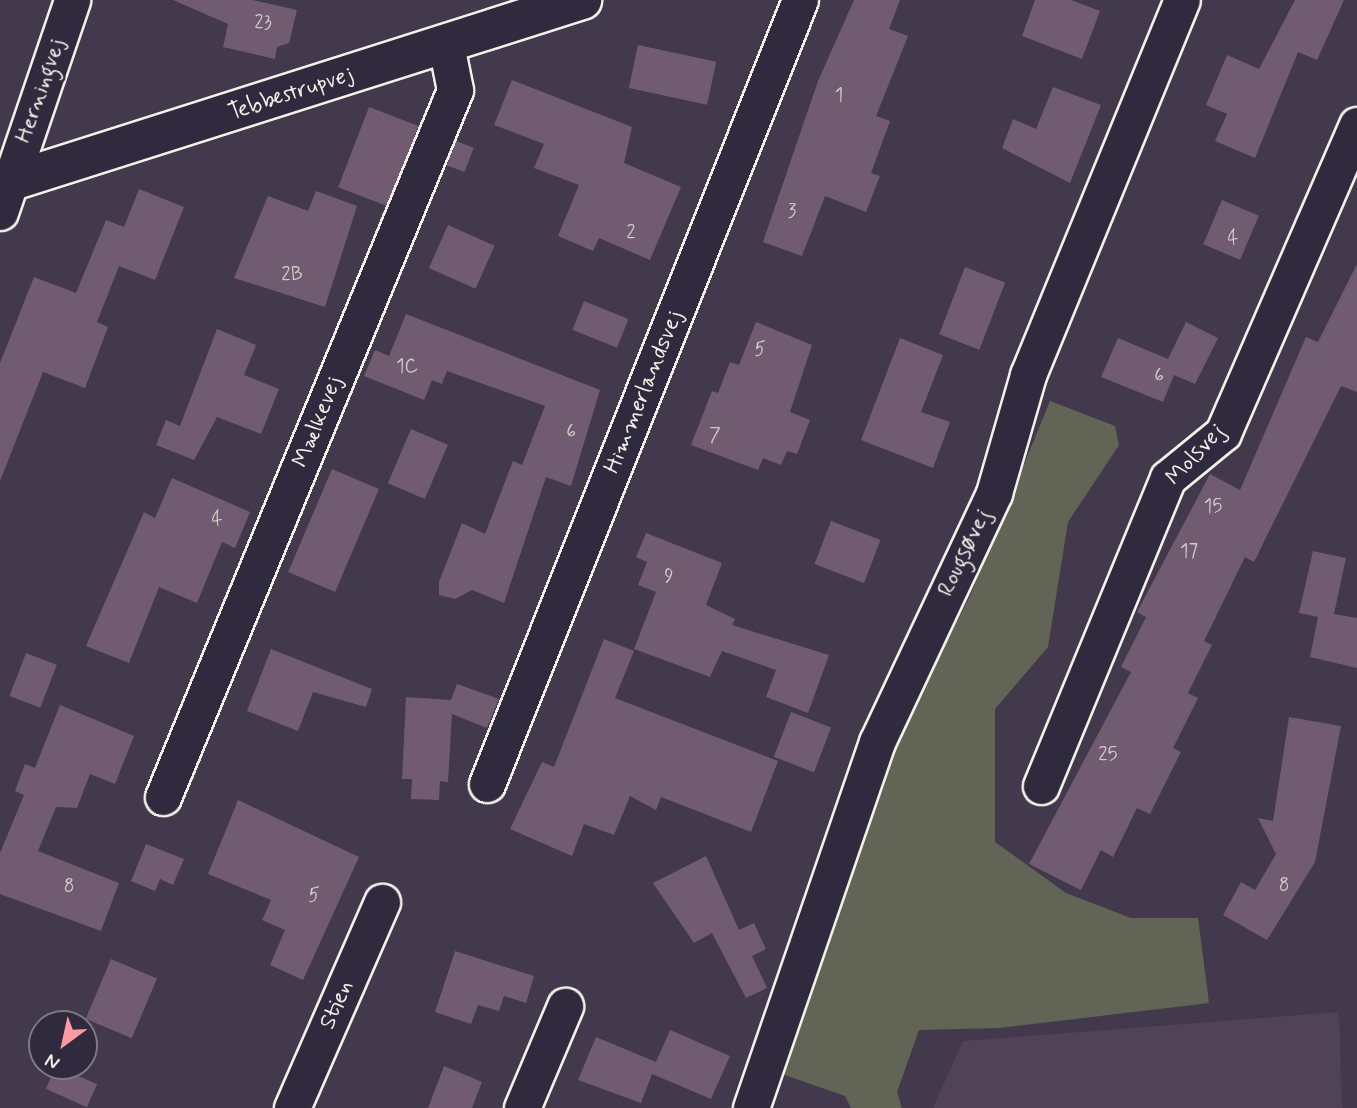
<!DOCTYPE html>
<meta charset="utf-8">
<style>
body{margin:0}
#map{position:relative;width:1357px;height:1108px;overflow:hidden;background:#43394c;font-family:Mynerve,sans-serif}
div>[style]{position:absolute}
[style*='--x']{left:calc(var(--x)*1px);top:calc(var(--y)*1px);width:calc(var(--w)*1px);rotate:calc(var(--a)*1deg)}
.built>*{inset:0;background:#514357}
.green>*{inset:0;background:#626456}
.building>*{inset:0;background:#715b70;transform-origin:0 0}
.roads{filter:drop-shadow(2px 0 #f4f1e8) drop-shadow(-2px 0 #f4f1e8) drop-shadow(0 2px #f4f1e8) drop-shadow(0 -2px #f4f1e8)}
.minor>*{height:35px;margin:-17.5px;padding:0 17.5px;transform-origin:17.5px;border-radius:17.5px;background:#2f2a3d}
.tertiary>*{height:38px;margin:-19px;padding:0 19px;transform-origin:19px;border-radius:19px;background:#2f2a3d}
span{translate:-50% -50%;white-space:nowrap;text-align:center;line-height:1.15;-webkit-text-stroke:5px #2f2a3d;paint-order:stroke}
.number-label{font-size:19px;color:#d3ccca}
.number-label span{-webkit-text-stroke-width:0}
.street-label{font-size:23px;color:#f4f1e8}
.north{position:absolute;left:28px;top:1010px;width:70px;height:70px;box-sizing:border-box;background:#2f2a3d;border:2px solid #7e7a81;border-radius:50%;rotate:213deg;font-size:19px;font-weight:700;line-height:28px;text-align:center;color:#f4f1e8}
.north::after{content:'';display:block;margin:auto;width:24px;height:32px;background:#ff9aa2;clip-path:polygon(50% 0,100% 100%,50% 72%,0 100%)}
</style>
<div id="map">
<div class="built">
<div style="clip-path:polygon(1339px 1012px,1342px 1108px,933px 1108px,963px 1041px)"></div>
</div>
<div class="green">
<div style="clip-path:polygon(1050px 401px,1115px 426px,1119px 445px,1068px 522px,1048px 647px,995px 709px,995px 842px,1066px 893px,1131px 918px,1198px 918px,1209px 1003px,1000px 1028px,919px 1030px,897px 1092px,902px 1108px,851px 1108px,845px 1096px,779px 1073px,900px 734px,970px 596px)"></div>
</div>
<div class="building">
<div style="clip-path:polygon(173px 0,253px 0,297px 10px,289px 43px,277px 47px,275px 59px,223px 47px,228px 24px)"></div>
<div style="clip-path:polygon(854px 0,900px 0,889px 29px,908px 36px,876px 116px,890px 121px,871px 173px,880px 176px,866px 212px,825px 196px,802px 256px,763px 242px,818px 81px)"></div>
<div style="clip-path:polygon(1035px 0,1071px 0,1100px 11px,1082px 59px,1022px 36px)"></div>
<div style="clip-path:polygon(1295px 0,1344px 0,1317px 60px,1298px 52px,1255px 158px,1215px 141px,1227px 114px,1206px 105px,1227px 55px,1259px 69px)"></div>
<div style="left:638px;top:45px;width:80px;height:44px;rotate:12deg"></div>
<div style="clip-path:polygon(512px 80px,632px 127px,624px 163px,681px 187px,650px 260px,599px 238px,593px 251px,558px 236px,579px 185px,534px 168px,544px 144px,494px 125px)"></div>
<div style="clip-path:polygon(1053px 87px,1101px 105px,1070px 183px,1002px 148px,1013px 119px,1036px 129px)"></div>
<div style="left:369px;top:107px;width:53px;height:86px;rotate:21deg"></div>
<div style="left:456px;top:141px;width:19px;height:26px;rotate:21deg"></div>
<div style="clip-path:polygon(139px 189px,184px 207px,155px 280px,119px 266px,97px 322px,108px 327px,85px 388px,43px 372px,0 481px,0 363px,34px 277px,76px 293px,106px 220px,124px 227px)"></div>
<div style="clip-path:polygon(316px 191px,357px 206px,325px 307px,234px 278px,268px 196px,308px 211px)"></div>
<div style="left:1222px;top:200px;width:40px;height:48px;rotate:23deg"></div>
<div style="left:448px;top:225px;width:51px;height:47px;rotate:24deg"></div>
<div style="clip-path:polygon(1357px 264px,1357px 392px,1341px 386px,1254px 562px,1245px 557px,1204px 641px,1212px 645px,1188px 693px,1198px 698px,1173px 748px,1181px 752px,1150px 814px,1137px 808px,1113px 857px,1101px 850px,1081px 890px,1029px 864px,1131px 672px,1121px 667px,1146px 617px,1137px 612px,1210px 474px,1240px 490px,1306px 337px,1318px 342px)"></div>
<div style="left:965px;top:267px;width:43px;height:72px;rotate:21deg"></div>
<div style="left:584px;top:301px;width:48px;height:31px;rotate:22deg"></div>
<div style="clip-path:polygon(406px 314px,600px 390px,571px 486px,546px 477px,504px 603px,472px 590px,455px 599px,439px 595px,439px 582px,462px 523px,485px 534px,513px 461px,522px 465px,545px 406px,447px 371px,442px 384px,432px 380px,424px 400px,364px 376px,375px 350px,389px 356px)"></div>
<div style="clip-path:polygon(756px 322px,812px 345px,790px 412px,810px 420px,797px 454px,787px 451px,781px 465px,763px 458px,758px 470px,691px 445px,712px 391px,718px 393px,730px 362px,739px 365px)"></div>
<div style="clip-path:polygon(1186px 322px,1218px 338px,1195px 384px,1174px 375px,1163px 402px,1101px 377px,1118px 338px,1168px 359px)"></div>
<div style="clip-path:polygon(217px 329px,256px 345px,244px 375px,279px 389px,261px 434px,217px 417px,194px 460px,156px 445px,166px 420px,180px 426px)"></div>
<div style="clip-path:polygon(900px 338px,943px 355px,921px 412px,950px 422px,933px 468px,861px 440px)"></div>
<div style="left:411px;top:429px;width:40px;height:59px;rotate:23deg"></div>
<div style="left:332px;top:469px;width:51px;height:112px;rotate:23deg"></div>
<div style="clip-path:polygon(172px 478px,250px 512px,235px 548px,222px 542px,197px 603px,159px 587px,129px 663px,86px 646px,144px 512px,155px 518px)"></div>
<div style="left:831px;top:521px;width:53px;height:46px;rotate:21deg"></div>
<div style="clip-path:polygon(646px 533px,722px 563px,706px 605px,735px 619px,732px 625px,829px 655px,808px 713px,766px 697px,776px 670px,722px 651px,710px 677px,634px 649px,656px 592px,638px 585px,647px 562px,636px 557px)"></div>
<div style="clip-path:polygon(1313px 551px,1346px 558px,1334px 614px,1357px 618px,1357px 668px,1310px 657px,1318px 617px,1299px 613px)"></div>
<div style="clip-path:polygon(604px 639px,634px 651px,615px 698px,778px 761px,751px 832px,661px 797px,656px 810px,630px 796px,614px 835px,584px 824px,572px 856px,510px 829px,542px 762px,554px 767px)"></div>
<div style="clip-path:polygon(271px 649px,372px 689px,366px 707px,313px 692px,298px 731px,247px 711px)"></div>
<div style="left:26px;top:653px;width:33px;height:46px;rotate:21deg"></div>
<div style="clip-path:polygon(457px 684px,499px 699px,487px 728px,452px 714px,448px 782px,440px 781px,439px 800px,411px 799px,412px 779px,402px 779px,406px 697px,451px 700px)"></div>
<div style="clip-path:polygon(60px 705px,134px 736px,115px 784px,90px 774px,77px 808px,56px 807px,38px 851px,119px 883px,101px 931px,0 894px,0 853px,24px 795px,15px 791px,25px 764px,35px 768px)"></div>
<div style="left:791px;top:712px;width:43px;height:48px;rotate:21deg"></div>
<div style="clip-path:polygon(1289px 717px,1341px 726px,1315px 862px,1267px 940px,1223px 915px,1241px 882px,1255px 890px,1276px 854px,1258px 818px,1273px 821px)"></div>
<div style="clip-path:polygon(238px 800px,359px 857px,303px 980px,270px 965px,285px 930px,262px 920px,271px 900px,208px 874px)"></div>
<div style="clip-path:polygon(146px 844px,184px 859px,173px 885px,160px 879px,155px 891px,131px 881px)"></div>
<div style="clip-path:polygon(706px 856px,739px 930px,754px 923px,766px 949px,752px 956px,767px 988px,746px 998px,712px 933px,694px 943px,653px 883px)"></div>
<div style="clip-path:polygon(455px 951px,534px 976px,526px 1003px,504px 996px,499px 1011px,478px 1005px,471px 1024px,435px 1012px)"></div>
<div style="left:111px;top:959px;width:50px;height:65px;rotate:23deg"></div>
<div style="clip-path:polygon(670px 1030px,730px 1056px,711px 1099px,652px 1074px,641px 1103px,578px 1080px,596px 1037px,656px 1062px)"></div>
<div style="left:56px;top:1066px;width:45px;height:25px;rotate:24deg"></div>
<div style="clip-path:polygon(444px 1066px,482px 1082px,472px 1108px,428px 1108px)"></div>
</div>
<div class="roads">
<div class="minor">
<div style="--x:0;--y:212;--w:224;--a:-71.2"></div>
<div style="--x:487;--y:784;--w:844;--a:-68.24"></div>
<div style="--x:1041;--y:786;--w:333;--a:-67.6"></div>
<div style="--x:1168;--y:478;--w:71;--a:-39.3"></div>
<div style="--x:1223;--y:433;--w:336;--a:-66.5"></div>
<div style="--x:163;--y:797;--w:765;--a:-67.56"></div>
<div style="--x:455;--y:90;--w:46;--a:-101.3"></div>
<div style="--x:292;--y:1108;--w:225;--a:-66.4"></div>
<div style="--x:522;--y:1108;--w:111;--a:-67.1"></div>
<div style="--x:751;--y:1108;--w:387;--a:-71"></div>
<div style="--x:877;--y:742;--w:275;--a:-64.8"></div>
<div style="--x:994;--y:493;--w:123;--a:-73.9"></div>
<div style="--x:1028;--y:375;--w:405;--a:-67.7"></div>
</div>
<div class="tertiary">
<div style="--x:0;--y:185;--w:611;--a:-17.63"></div>
</div>
</div>
<div class="number-label">
<span style="left:263px;top:23px">23</span>
<span style="left:839px;top:96px">1</span>
<span style="left:792px;top:212px">3</span>
<span style="left:631px;top:233px">2</span>
<span style="left:1233px;top:239px">4</span>
<span style="left:292px;top:275px">2B</span>
<span style="left:760px;top:350px">5</span>
<span style="left:407px;top:367px">1C</span>
<span style="left:1159px;top:376px">6</span>
<span style="left:571px;top:432px">6</span>
<span style="left:715px;top:436px">7</span>
<span style="left:1213px;top:507px">15</span>
<span style="left:217px;top:520px">4</span>
<span style="left:1189px;top:552px">17</span>
<span style="left:669px;top:577px">9</span>
<span style="left:1108px;top:755px">25</span>
<span style="left:1284px;top:886px">8</span>
<span style="left:69px;top:887px">8</span>
<span style="left:314px;top:896px">5</span>
</div>
<div class="street-label">
<span style="left:41px;top:91px;rotate:-71deg">Herningvej</span>
<span style="left:291px;top:94px;rotate:-18deg">Tebbestrupvej</span>
<span style="left:644px;top:392px;rotate:-68deg">Himmerlandsvej</span>
<span style="left:318px;top:422px;rotate:-68deg">Mælkevej</span>
<span style="left:1196px;top:455px;rotate:-47deg">Molsvej</span>
<span style="left:965px;top:553px;rotate:-65deg">Rougsøvej</span>
<span style="left:337px;top:1005px;rotate:-66deg">Stien</span>
</div>
<div class="north">N</div>
</div>
